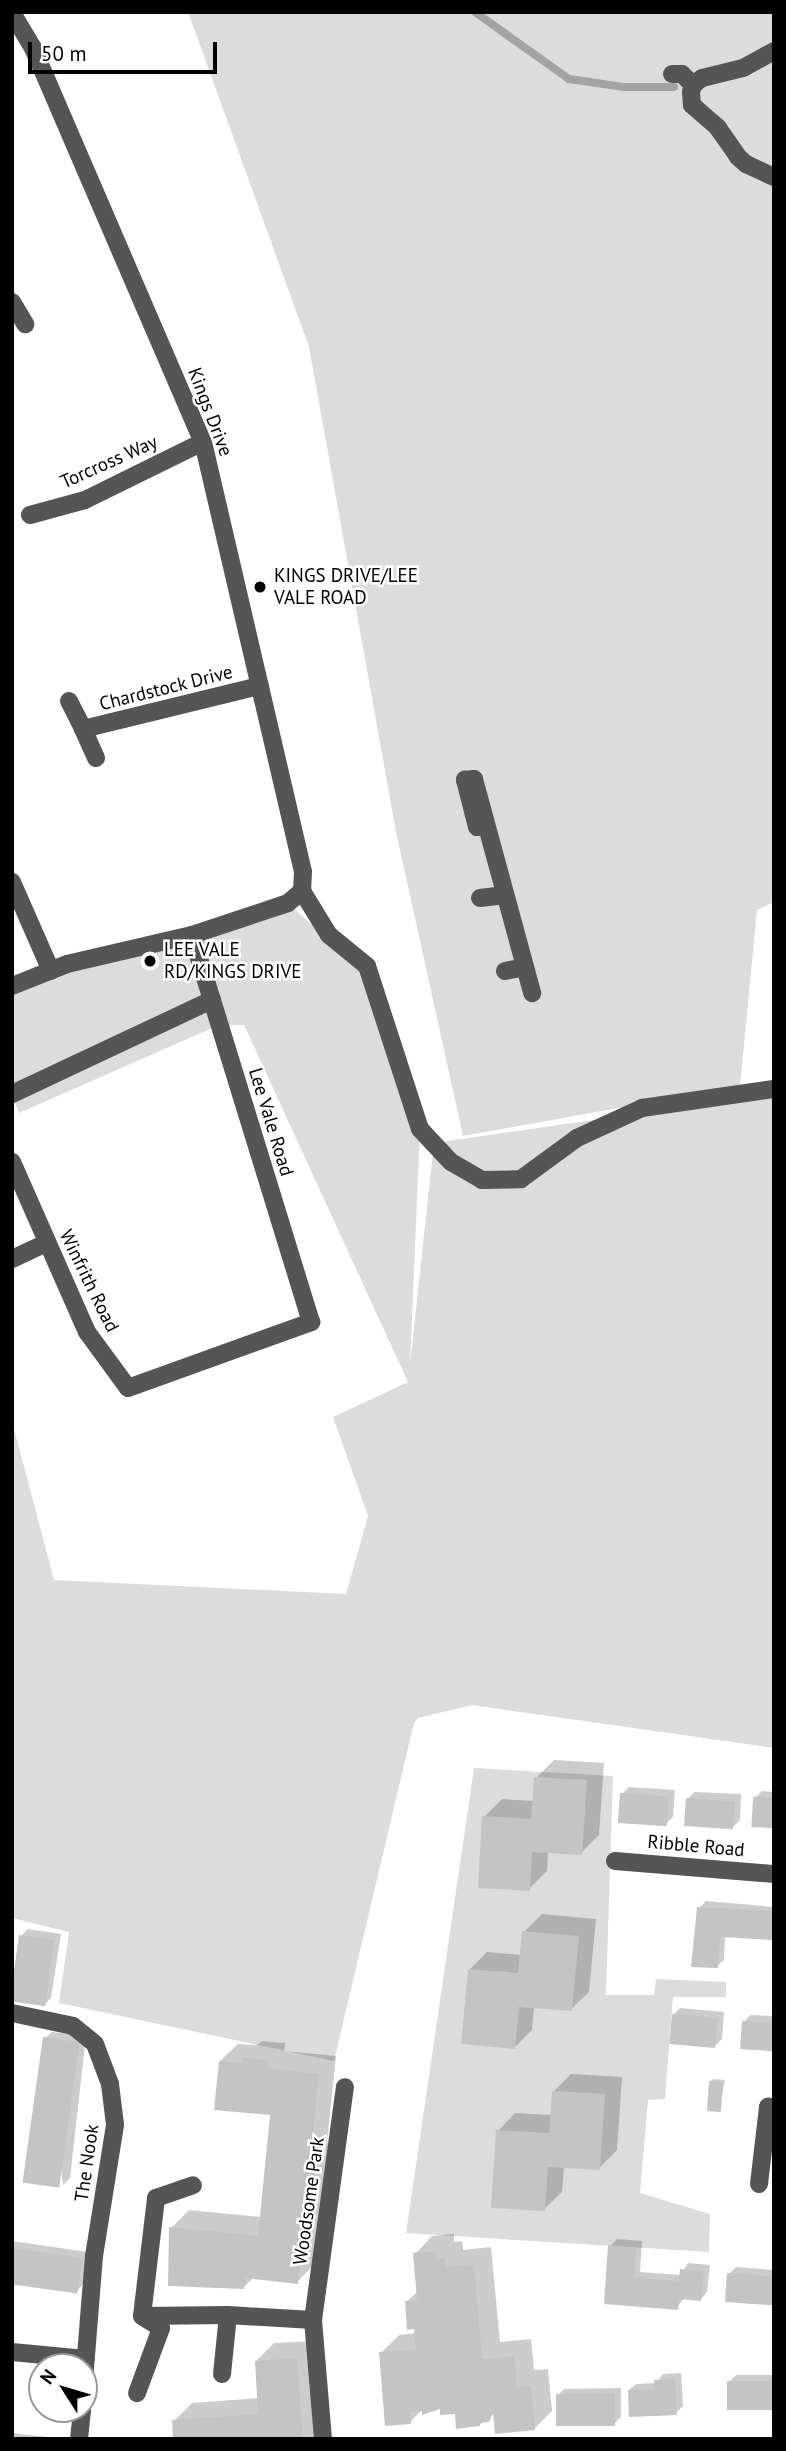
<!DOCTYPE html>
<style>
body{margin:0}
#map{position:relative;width:786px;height:2451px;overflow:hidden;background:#fff;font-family:"PT Sans",sans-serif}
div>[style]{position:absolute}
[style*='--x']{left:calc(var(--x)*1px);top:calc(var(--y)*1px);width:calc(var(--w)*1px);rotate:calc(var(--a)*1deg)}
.green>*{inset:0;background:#dcdcdc}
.shadow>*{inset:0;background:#0003}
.stream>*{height:8px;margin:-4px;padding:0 4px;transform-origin:4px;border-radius:4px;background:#a3a3a3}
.building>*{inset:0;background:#c4c4c4;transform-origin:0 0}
.minor>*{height:18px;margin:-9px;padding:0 9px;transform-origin:9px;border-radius:9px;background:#555}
.dots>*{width:19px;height:19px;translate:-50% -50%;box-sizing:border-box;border:4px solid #fff;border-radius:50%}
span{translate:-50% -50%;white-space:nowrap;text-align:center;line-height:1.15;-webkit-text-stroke:5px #fff;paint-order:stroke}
.street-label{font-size:19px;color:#000}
.poi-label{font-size:19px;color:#000}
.left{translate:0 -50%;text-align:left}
.frame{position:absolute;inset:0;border:14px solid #000;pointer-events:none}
.north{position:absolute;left:28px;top:2353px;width:70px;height:70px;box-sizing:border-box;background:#fff;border:2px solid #999;border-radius:50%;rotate:307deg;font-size:19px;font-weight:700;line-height:28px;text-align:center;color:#000}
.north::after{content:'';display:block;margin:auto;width:24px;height:32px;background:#000;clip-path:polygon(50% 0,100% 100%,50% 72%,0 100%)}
.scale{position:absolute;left:28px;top:42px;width:189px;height:32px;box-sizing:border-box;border:4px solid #000;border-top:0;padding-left:9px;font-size:21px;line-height:24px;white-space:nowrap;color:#000;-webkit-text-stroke:5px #fff;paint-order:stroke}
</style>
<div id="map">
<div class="green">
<div style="clip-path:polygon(188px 12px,774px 12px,774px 902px,757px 910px,740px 1086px,463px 1136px,396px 832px,309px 347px)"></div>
<div style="clip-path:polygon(288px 903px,363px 971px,420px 1129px,410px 1365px,434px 1143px,774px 1094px,774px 1748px,472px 1705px,418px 1718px,414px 1723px,334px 2061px,59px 2003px,69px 1932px,12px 1918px,12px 1421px,54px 1580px,346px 1594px,368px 1516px,333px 1417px,408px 1382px,244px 1025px,219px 1025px,19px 1113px,12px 1096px,12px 986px)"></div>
<div style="clip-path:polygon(474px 1768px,613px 1776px,606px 1995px,654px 1995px,656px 1979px,726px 1982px,726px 1997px,673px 1997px,665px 2099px,648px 2100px,640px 2193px,710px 2214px,709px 2252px,406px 2233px)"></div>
</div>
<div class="shadow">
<div style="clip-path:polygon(554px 1760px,604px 1763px,599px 1835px,581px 1853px,548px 1851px,547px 1871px,529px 1889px,484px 1817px,502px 1799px,534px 1801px,536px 1778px)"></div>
<div style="clip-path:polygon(629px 1787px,675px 1790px,673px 1817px,666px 1824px,622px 1794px)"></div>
<div style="clip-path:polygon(762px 1791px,774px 1792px,774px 1826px,755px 1798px)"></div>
<div style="clip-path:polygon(694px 1792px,741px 1794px,740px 1820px,733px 1827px,688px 1799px)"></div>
<div style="clip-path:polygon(706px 1901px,774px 1907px,774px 1940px,725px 1936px,724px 1960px,717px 1966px,699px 1908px)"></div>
<div style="clip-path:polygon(542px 1914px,596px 1919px,589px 1992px,571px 2009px,534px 2006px,532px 2030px,514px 2048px,470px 1969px,487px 1952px,522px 1955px,524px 1932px)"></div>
<div style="clip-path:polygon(28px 1929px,61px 1934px,51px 1998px,44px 2005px,12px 2001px,21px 1936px)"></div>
<div style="clip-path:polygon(680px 2008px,724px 2012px,722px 2039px,716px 2045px,673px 2015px)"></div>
<div style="clip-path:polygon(750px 2015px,774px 2016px,774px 2049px,744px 2022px)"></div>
<div style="clip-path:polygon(52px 2032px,86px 2036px,70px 2178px,63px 2185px,45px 2038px)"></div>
<div style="clip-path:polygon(262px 2041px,285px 2043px,284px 2051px,336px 2056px,327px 2143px,333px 2144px,315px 2264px,297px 2282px,253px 2278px,244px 2287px,171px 2228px,189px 2210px,261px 2217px,271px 2114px,220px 2061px,238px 2044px,257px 2045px)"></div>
<div style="clip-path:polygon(571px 2074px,622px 2077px,617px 2150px,599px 2168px,564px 2166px,562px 2192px,544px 2209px,498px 2131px,515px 2113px,552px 2115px,553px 2092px)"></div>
<div style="clip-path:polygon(713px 2079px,725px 2080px,719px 2111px,710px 2082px)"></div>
<div style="clip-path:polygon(454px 2234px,454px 2242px,462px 2241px,463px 2250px,491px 2247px,500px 2342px,531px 2339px,534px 2370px,548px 2369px,552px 2411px,534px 2429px,494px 2413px,479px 2425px,441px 2407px,423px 2409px,410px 2422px,381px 2353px,399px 2335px,416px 2333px,406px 2302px,418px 2291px,415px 2254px,432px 2236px)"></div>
<div style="clip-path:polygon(617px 2239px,642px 2241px,640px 2272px,681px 2275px,688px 2263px,710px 2265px,707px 2292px,701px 2299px,684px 2298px,677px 2308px,606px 2302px,610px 2246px)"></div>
<div style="clip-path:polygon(12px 2241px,88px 2252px,83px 2284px,77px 2291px,12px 2282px)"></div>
<div style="clip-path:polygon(736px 2267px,774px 2270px,774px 2301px,771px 2303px,729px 2274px)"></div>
<div style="clip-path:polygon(314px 2341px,321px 2439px,175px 2439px,174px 2421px,192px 2403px,259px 2398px,256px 2361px,274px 2343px)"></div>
<div style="clip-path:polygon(681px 2373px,683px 2406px,676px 2413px,629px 2390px,636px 2384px,656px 2383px,663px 2374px)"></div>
<div style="clip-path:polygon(736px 2375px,774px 2375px,774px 2408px,729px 2382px)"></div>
<div style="clip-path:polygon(621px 2388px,621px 2417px,614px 2424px,558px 2395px,564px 2389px)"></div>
<div style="clip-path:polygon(12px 2433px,66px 2439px,12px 2439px)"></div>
</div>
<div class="stream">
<div style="--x:475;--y:12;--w:115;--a:35.5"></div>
<div style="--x:569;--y:79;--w:56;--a:8.3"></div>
<div style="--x:624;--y:87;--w:50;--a:0"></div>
</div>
<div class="building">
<div style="clip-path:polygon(534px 1777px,587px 1780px,582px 1855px,532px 1852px,530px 1891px,478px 1888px,482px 1816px,531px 1819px)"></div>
<div style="left:620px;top:1793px;width:49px;height:30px;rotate:4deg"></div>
<div style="left:753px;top:1797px;width:21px;height:30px;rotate:3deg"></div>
<div style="left:686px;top:1798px;width:49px;height:28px;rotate:4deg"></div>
<div style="clip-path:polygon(697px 1907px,774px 1911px,774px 1940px,720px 1937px,718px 1968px,691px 1967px)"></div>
<div style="clip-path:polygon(522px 1931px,579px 1936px,572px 2011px,519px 2007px,515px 2049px,461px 2044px,468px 1969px,518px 1973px)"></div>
<div style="left:19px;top:1935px;width:36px;height:67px;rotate:8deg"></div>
<div style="left:672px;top:2014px;width:46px;height:30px;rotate:5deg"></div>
<div style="left:742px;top:2021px;width:32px;height:28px;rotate:4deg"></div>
<div style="left:43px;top:2037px;width:37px;height:147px;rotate:8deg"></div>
<div style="clip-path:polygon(242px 2058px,268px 2060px,267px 2068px,319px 2074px,310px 2161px,316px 2161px,313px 2195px,307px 2195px,298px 2284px,246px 2278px,244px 2289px,168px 2286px,169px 2227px,258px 2236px,270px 2115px,214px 2110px,219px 2061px,242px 2063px)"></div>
<div style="left:709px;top:2081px;width:14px;height:30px;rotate:4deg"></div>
<div style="clip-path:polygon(552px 2091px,605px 2094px,600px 2170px,548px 2167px,545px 2211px,491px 2208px,496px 2130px,549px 2133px)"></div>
<div style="clip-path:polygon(608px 2245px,636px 2248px,634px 2278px,679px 2281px,680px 2269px,704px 2271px,701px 2301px,679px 2299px,678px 2310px,604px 2304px)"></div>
<div style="left:12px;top:2248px;width:71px;height:36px;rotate:8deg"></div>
<div style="clip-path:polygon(436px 2251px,437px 2259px,445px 2258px,446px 2267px,474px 2264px,482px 2359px,514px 2356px,517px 2387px,531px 2386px,535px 2430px,495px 2434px,493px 2413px,489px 2422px,480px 2423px,480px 2426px,456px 2429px,455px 2414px,440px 2415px,440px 2409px,422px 2415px,422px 2411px,410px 2412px,411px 2424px,385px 2426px,379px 2352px,416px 2349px,414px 2329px,407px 2330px,405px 2301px,417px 2300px,413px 2253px)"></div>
<div style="left:727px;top:2273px;width:47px;height:29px;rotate:4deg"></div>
<div style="clip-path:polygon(297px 2358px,303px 2439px,173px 2439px,172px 2420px,258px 2414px,255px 2361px)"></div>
<div style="clip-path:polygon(675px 2379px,677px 2415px,629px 2417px,628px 2390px,655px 2389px,654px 2380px)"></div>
<div style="left:727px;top:2381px;width:47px;height:29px"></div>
<div style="left:615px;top:2394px;width:32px;height:59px;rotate:90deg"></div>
</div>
<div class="minor">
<div style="--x:12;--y:13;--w:41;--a:59"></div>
<div style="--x:33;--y:48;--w:429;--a:66.7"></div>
<div style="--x:203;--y:442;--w:441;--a:76.9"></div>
<div style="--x:303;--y:872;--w:19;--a:93"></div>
<div style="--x:302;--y:891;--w:52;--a:58.5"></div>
<div style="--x:329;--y:935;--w:49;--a:39.2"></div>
<div style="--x:367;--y:966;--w:171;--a:72"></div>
<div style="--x:420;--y:1129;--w:45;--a:46.8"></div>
<div style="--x:451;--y:1162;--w:36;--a:30"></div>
<div style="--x:482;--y:1180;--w:39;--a:-1"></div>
<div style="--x:521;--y:1179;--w:69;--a:-36.2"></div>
<div style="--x:577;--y:1138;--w:72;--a:-24.8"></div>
<div style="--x:642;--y:1108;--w:133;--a:-8.2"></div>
<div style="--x:774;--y:51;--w:35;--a:151"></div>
<div style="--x:743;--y:68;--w:42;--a:166.3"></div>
<div style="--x:702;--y:78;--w:11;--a:142"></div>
<div style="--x:693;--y:85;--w:7;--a:106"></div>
<div style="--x:691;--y:92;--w:13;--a:86"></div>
<div style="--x:692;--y:105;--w:35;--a:41"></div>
<div style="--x:718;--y:128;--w:35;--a:55"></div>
<div style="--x:738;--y:157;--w:11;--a:41"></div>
<div style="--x:746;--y:164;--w:31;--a:25"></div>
<div style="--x:672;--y:74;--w:10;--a:0"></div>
<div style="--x:682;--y:74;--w:16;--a:45"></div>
<div style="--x:12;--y:302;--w:26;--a:59"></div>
<div style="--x:30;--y:515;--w:57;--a:-15.3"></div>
<div style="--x:85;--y:500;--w:131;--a:-26.2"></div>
<div style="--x:69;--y:701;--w:31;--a:63"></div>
<div style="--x:96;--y:758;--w:32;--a:-114"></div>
<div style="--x:83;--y:729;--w:182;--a:-13.7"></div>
<div style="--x:486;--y:825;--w:9;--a:167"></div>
<div style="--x:477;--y:827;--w:49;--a:-104.3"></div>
<div style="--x:465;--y:780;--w:9;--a:-6"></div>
<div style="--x:474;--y:779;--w:222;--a:74.8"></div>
<div style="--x:12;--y:882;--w:97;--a:66.3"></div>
<div style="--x:480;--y:898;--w:25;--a:-7"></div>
<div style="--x:505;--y:971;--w:20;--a:-11"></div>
<div style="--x:12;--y:986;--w:59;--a:-21.8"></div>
<div style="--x:67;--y:964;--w:128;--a:-13.1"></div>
<div style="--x:192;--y:935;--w:101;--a:-18.4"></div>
<div style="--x:288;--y:903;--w:18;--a:-41"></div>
<div style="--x:12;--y:1094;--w:221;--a:-25.2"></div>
<div style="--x:12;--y:1162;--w:186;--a:66.2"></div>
<div style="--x:87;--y:1332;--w:69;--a:53.8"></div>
<div style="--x:128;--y:1388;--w:195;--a:-19.8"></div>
<div style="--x:311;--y:1322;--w:405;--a:-107.1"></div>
<div style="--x:12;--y:1259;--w:38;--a:-25"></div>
<div style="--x:615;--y:1861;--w:160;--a:4.7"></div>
<div style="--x:12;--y:2013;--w:62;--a:12"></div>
<div style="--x:73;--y:2026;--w:28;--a:39"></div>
<div style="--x:95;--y:2044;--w:43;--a:69.4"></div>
<div style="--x:110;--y:2084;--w:41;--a:83"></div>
<div style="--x:115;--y:2125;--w:133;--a:99.1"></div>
<div style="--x:94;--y:2256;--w:125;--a:94.6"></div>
<div style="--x:759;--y:2184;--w:78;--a:-83.3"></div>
<div style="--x:768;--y:2107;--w:6;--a:9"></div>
<div style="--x:142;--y:2316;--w:86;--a:-0.7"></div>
<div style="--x:228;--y:2315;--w:85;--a:3.4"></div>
<div style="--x:12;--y:2352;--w:74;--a:5.4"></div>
<div style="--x:222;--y:2374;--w:59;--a:-84.2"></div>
<div style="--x:137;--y:2393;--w:69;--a:-69.7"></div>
<div style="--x:161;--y:2328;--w:22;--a:-148"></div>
<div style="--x:142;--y:2316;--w:119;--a:-83.2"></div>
<div style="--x:156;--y:2198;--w:39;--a:-19"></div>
<div style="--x:79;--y:2439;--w:30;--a:-84"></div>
<div style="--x:323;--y:2439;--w:119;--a:-94.8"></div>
<div style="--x:313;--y:2320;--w:235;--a:-82.2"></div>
</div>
<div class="dots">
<div style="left:260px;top:587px;background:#000"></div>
<div style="left:150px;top:961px;background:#000"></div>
</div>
<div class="street-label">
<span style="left:210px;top:412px;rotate:69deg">Kings Drive</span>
<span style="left:109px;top:462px;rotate:-24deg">Torcross Way</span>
<span style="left:166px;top:688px;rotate:-14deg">Chardstock Drive</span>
<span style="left:271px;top:1122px;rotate:73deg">Lee Vale Road</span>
<span style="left:89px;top:1281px;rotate:64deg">Winfrith Road</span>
<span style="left:696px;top:1846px;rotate:5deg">Ribble Road</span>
<span style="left:87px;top:2163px;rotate:-82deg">The Nook</span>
<span style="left:309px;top:2201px;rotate:-82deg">Woodsome Park</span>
</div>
<div class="poi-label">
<span class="left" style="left:274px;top:587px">KINGS DRIVE/LEE<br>VALE ROAD</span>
<span class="left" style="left:164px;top:961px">LEE VALE<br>RD/KINGS DRIVE</span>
</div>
<div class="frame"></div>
<div class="north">N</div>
<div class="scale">50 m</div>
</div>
